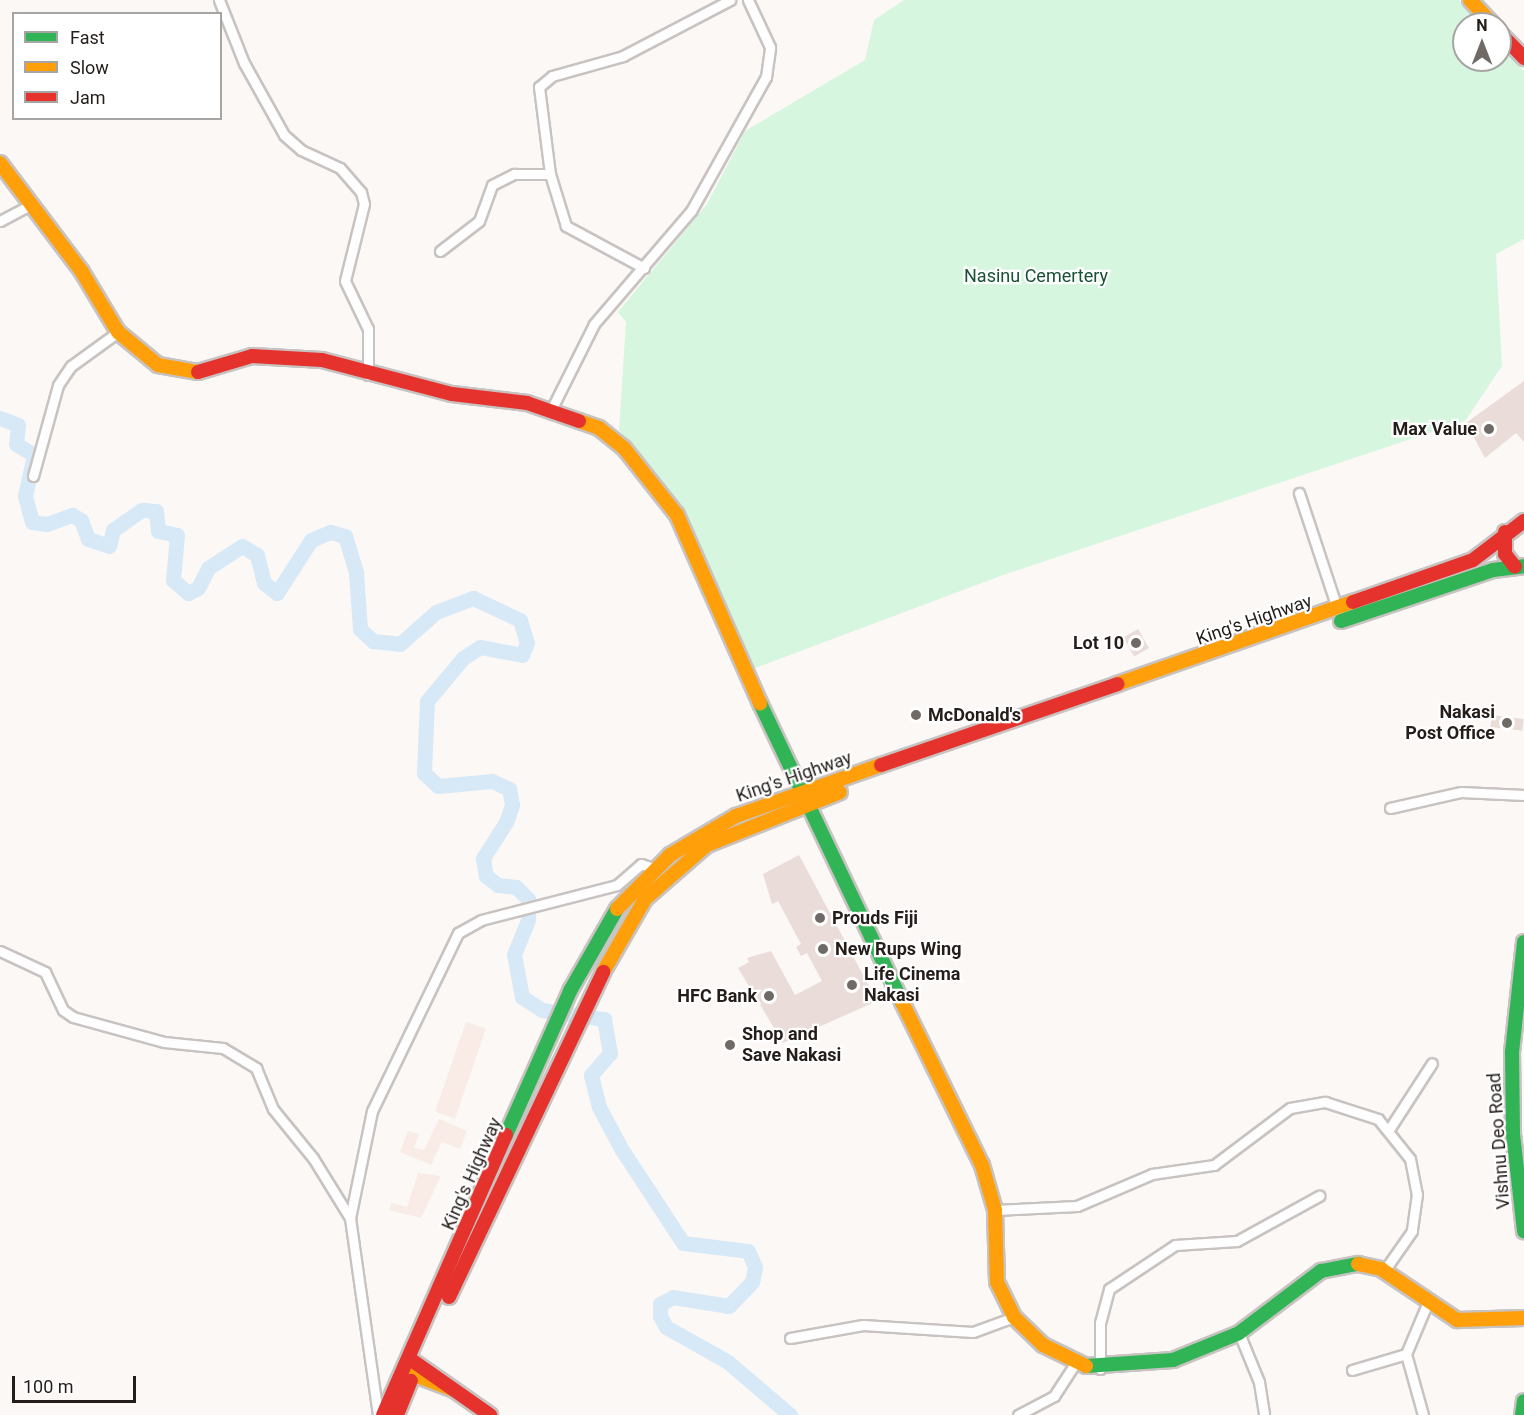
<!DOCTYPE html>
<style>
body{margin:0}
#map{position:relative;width:1524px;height:1415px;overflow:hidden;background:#fcf8f6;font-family:Roboto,sans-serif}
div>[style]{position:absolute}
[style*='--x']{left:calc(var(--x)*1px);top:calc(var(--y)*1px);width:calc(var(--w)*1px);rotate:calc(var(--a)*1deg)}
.built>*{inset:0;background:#f9ebe5;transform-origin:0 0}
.green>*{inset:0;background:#d6f6df}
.river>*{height:15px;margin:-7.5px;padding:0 7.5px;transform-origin:7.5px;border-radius:7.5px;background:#d7e9f7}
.building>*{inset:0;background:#eadcd8;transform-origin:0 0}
.roads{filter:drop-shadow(2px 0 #c8c3c1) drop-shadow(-2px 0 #c8c3c1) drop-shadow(0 2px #c8c3c1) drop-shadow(0 -2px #c8c3c1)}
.street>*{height:9px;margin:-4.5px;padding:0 4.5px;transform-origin:4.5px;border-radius:4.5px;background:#fffefe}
.fast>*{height:14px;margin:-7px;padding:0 7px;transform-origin:7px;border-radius:7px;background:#30b455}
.slow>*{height:14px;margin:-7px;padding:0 7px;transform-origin:7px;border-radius:7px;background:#ff9f0a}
.jam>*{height:14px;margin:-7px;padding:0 7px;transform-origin:7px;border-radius:7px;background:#e5322d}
.dots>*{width:16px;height:16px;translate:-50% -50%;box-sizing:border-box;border:3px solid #fff;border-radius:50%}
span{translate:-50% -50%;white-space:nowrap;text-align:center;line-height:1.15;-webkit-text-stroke:4.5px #fff;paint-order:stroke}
.park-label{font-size:18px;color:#185133}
.poi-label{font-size:18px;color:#241d1a;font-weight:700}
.right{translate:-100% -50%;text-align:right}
.left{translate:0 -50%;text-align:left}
.street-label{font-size:18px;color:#241d1a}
.legend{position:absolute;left:12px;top:12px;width:210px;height:108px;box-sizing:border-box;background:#fff;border:2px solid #a7a5a3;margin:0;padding:8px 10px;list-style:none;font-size:18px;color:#241d1a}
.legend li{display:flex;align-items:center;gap:12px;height:30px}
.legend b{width:30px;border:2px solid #a7a5a3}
.north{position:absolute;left:1452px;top:12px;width:60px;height:60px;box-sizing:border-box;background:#fff;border:2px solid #a7a5a3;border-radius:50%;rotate:0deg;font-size:16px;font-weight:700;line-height:24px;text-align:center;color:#241d1a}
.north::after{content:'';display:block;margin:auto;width:21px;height:27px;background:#706a67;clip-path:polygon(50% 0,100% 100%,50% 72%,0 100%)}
.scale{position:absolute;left:12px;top:1376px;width:124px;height:27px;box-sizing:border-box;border:3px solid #241d1a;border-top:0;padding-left:8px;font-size:18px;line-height:21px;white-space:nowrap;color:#241d1a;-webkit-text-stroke:4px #fff;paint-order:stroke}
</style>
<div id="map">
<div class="built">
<div style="left:466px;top:1022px;width:21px;height:95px;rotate:19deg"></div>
<div style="clip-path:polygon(439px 1119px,467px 1131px,460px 1149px,442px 1142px,431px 1165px,400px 1152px,408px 1131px,419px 1134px,414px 1148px,424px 1150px)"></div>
<div style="clip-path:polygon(418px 1173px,441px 1176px,421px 1218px,389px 1210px,392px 1203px,407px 1207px)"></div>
</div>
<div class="green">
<div style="clip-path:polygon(904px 0,1459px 0,1481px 24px,1464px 24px,1464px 60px,1500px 60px,1500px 45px,1524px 71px,1524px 239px,1496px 254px,1502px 366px,1465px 421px,1003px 575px,750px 670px,675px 500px,619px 430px,626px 322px,618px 312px,707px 204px,745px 131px,865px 60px,874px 20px)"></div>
</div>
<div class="river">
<div style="--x:0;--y:418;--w:19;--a:21"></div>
<div style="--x:18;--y:425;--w:19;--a:96"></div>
<div style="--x:16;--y:444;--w:21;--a:31"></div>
<div style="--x:34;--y:455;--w:42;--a:102.4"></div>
<div style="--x:25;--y:496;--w:27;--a:75"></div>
<div style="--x:32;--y:522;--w:15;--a:8"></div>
<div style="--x:47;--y:524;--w:27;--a:-20"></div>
<div style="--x:72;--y:515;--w:10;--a:29"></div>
<div style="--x:81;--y:520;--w:20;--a:70"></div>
<div style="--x:88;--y:539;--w:22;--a:18"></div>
<div style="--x:109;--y:546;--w:16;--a:-76"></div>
<div style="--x:113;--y:530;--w:35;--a:-35"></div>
<div style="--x:142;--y:510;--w:14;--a:4"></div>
<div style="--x:156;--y:511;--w:20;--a:84"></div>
<div style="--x:158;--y:531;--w:19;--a:12"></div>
<div style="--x:177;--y:535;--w:45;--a:95.1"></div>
<div style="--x:173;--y:580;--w:20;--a:41"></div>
<div style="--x:188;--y:593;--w:11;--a:-27"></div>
<div style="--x:198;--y:588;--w:22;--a:-63"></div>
<div style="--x:208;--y:568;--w:40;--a:-32.9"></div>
<div style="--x:242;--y:546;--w:17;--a:31"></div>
<div style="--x:257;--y:555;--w:29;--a:76"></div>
<div style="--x:264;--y:583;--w:16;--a:38"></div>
<div style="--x:277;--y:593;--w:63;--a:-57.3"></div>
<div style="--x:311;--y:540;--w:21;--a:-23"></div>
<div style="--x:330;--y:532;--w:16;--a:15"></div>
<div style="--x:345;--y:536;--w:39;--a:73"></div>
<div style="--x:356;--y:573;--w:56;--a:85.9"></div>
<div style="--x:360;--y:629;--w:18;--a:43"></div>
<div style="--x:373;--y:641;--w:27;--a:6"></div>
<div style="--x:400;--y:644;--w:48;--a:-41.6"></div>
<div style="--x:436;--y:612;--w:40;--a:-21"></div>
<div style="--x:473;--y:598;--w:52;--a:25.1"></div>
<div style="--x:520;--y:620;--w:24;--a:73"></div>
<div style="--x:527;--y:643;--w:13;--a:113"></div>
<div style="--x:522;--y:655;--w:43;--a:-169.2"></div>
<div style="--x:480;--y:647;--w:20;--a:147"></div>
<div style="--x:463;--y:658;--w:56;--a:129.9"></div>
<div style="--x:427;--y:701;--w:72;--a:92.4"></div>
<div style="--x:424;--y:773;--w:19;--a:43"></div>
<div style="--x:438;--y:786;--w:54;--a:-5.3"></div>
<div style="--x:492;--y:781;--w:19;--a:25"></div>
<div style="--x:509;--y:789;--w:16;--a:79"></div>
<div style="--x:512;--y:805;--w:18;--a:109"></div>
<div style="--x:506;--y:822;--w:43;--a:122.6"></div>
<div style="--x:483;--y:858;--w:18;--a:81"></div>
<div style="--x:486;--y:876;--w:15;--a:37"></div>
<div style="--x:498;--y:885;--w:18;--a:6"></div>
<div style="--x:516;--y:887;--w:17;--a:45"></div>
<div style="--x:528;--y:899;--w:21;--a:90"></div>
<div style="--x:528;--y:920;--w:37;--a:112"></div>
<div style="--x:514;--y:954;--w:44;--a:79.5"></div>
<div style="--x:522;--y:997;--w:24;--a:33"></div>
<div style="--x:542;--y:1010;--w:63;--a:8.3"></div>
<div style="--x:604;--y:1019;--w:35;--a:80"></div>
<div style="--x:610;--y:1053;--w:29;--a:131"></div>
<div style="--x:591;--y:1075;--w:33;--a:76"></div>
<div style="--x:599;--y:1107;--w:49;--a:61.9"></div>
<div style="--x:622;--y:1150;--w:111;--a:56.7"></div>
<div style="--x:683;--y:1243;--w:65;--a:7"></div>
<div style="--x:748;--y:1251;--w:17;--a:66"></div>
<div style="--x:755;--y:1267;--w:15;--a:101"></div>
<div style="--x:752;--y:1282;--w:33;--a:134"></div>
<div style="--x:729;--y:1306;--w:57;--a:-170.9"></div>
<div style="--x:673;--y:1297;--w:15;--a:152"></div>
<div style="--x:660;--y:1304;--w:12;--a:90"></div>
<div style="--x:660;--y:1316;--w:13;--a:61"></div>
<div style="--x:666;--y:1327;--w:71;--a:29.4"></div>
<div style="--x:728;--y:1362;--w:82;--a:40.5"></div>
</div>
<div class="building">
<div style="clip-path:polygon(1524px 381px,1524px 442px,1516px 433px,1485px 458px,1466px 423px)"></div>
<div style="left:1138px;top:629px;width:22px;height:17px;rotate:60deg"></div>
<div style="left:1492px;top:715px;width:32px;height:12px;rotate:7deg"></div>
<div style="clip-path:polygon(799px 855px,877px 1001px,783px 1043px,738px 968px,749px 962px,747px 958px,771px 951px,795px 995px,822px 981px,807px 953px,801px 956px,796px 947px,801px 944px,778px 901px,772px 904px,763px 874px)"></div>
</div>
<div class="roads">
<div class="street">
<div style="--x:219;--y:0;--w:68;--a:68.4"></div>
<div style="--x:244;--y:63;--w:82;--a:60.9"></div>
<div style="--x:284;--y:135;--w:23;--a:41"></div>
<div style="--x:301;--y:150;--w:43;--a:24.8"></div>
<div style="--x:340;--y:168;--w:32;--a:49"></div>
<div style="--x:361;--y:192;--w:12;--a:76"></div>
<div style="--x:364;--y:204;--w:79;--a:103.9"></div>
<div style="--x:345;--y:281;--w:53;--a:64.4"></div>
<div style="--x:368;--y:329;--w:46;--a:90"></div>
<div style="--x:0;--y:221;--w:36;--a:-28"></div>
<div style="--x:440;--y:251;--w:49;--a:-37.6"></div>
<div style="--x:479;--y:221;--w:38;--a:-70"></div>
<div style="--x:492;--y:185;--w:25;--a:-27"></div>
<div style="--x:514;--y:174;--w:36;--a:0"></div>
<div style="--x:644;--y:268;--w:89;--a:-151.7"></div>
<div style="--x:566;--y:226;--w:54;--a:-107.1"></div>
<div style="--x:550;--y:174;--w:88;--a:-97.2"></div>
<div style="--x:539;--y:87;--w:17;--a:-40"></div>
<div style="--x:552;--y:76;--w:74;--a:-15.7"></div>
<div style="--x:623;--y:56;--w:121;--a:-27.6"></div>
<div style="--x:551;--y:410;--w:96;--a:-63.4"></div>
<div style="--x:594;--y:324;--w:149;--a:-49.4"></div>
<div style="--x:691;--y:211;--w:154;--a:-60.8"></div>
<div style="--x:766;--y:77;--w:30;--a:-82"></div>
<div style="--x:770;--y:47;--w:52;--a:-115.1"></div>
<div style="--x:33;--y:476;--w:94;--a:-74.6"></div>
<div style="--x:58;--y:385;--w:23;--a:-56"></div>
<div style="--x:71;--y:366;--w:58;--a:-35.9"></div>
<div style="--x:1299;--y:493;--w:124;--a:71.7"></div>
<div style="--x:1390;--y:808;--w:73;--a:-12.7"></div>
<div style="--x:1461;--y:792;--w:63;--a:2.7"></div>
<div style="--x:0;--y:951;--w:50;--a:25"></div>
<div style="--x:45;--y:972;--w:42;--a:64.7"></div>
<div style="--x:63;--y:1010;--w:12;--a:35"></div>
<div style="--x:73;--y:1017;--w:94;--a:15.4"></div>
<div style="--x:164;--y:1042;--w:59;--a:5.8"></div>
<div style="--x:223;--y:1048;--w:39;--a:31"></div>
<div style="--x:256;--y:1068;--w:44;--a:67.5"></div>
<div style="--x:273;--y:1109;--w:63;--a:50.8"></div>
<div style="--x:313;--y:1158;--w:70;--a:58.3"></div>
<div style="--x:350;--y:1218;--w:199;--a:81.9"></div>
<div style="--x:1390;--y:1128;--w:77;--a:-57.1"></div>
<div style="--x:995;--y:1210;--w:82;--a:-2.8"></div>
<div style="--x:1077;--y:1206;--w:82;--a:-23.1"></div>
<div style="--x:1152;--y:1174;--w:63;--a:-8.3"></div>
<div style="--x:1214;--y:1165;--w:95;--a:-36.9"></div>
<div style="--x:1290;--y:1108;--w:36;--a:-10"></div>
<div style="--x:1325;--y:1102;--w:56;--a:17.8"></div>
<div style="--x:1378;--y:1119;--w:51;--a:51.3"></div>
<div style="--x:1410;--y:1159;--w:36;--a:79"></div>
<div style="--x:1417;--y:1194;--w:37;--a:98"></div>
<div style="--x:1412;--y:1231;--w:49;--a:125"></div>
<div style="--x:350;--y:1218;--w:109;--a:-78.4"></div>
<div style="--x:372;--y:1111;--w:198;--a:-64.2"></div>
<div style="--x:458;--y:933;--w:26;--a:-29"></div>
<div style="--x:481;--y:920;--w:140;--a:-14.4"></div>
<div style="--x:617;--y:885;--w:32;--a:-41"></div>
<div style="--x:641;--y:864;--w:13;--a:18"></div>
<div style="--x:1239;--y:1333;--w:53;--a:67.8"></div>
<div style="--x:1259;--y:1382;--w:33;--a:81"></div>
<div style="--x:790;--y:1338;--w:74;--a:-10.1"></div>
<div style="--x:863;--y:1325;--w:110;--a:3.6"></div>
<div style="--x:973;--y:1332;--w:44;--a:-20.1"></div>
<div style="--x:1100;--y:1369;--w:46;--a:-90"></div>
<div style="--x:1100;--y:1323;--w:35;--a:-75"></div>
<div style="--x:1109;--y:1289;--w:79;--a:-33.7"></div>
<div style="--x:1175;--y:1245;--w:62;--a:-3.7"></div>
<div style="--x:1237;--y:1241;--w:94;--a:-28.8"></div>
<div style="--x:1352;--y:1370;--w:56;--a:-16.5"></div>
<div style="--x:1018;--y:1415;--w:41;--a:-27.8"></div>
<div style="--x:1054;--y:1396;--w:38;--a:-57"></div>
<div style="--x:1423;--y:1415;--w:63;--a:-105.6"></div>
<div style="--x:1406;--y:1354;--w:54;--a:-67.2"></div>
</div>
<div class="fast">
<div style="--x:1341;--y:621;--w:160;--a:-18.5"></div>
<div style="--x:1493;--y:570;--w:31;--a:-7"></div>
<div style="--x:760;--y:703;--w:331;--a:64.6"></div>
<div style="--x:1524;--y:942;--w:111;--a:96.2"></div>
<div style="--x:1512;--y:1052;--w:82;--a:89.3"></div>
<div style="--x:1513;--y:1134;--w:98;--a:83.5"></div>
<div style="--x:506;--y:1135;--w:158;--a:-66"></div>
<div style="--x:570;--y:991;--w:95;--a:-60.2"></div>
<div style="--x:1086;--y:1366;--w:87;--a:-3.9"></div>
<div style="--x:1173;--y:1360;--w:71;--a:-22.2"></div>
<div style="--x:1239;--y:1333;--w:103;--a:-37.1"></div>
<div style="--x:1321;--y:1271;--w:38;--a:-11"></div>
<div style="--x:1522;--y:1415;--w:14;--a:-82"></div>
</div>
<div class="slow">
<div style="--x:1470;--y:0;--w:33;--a:47"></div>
<div style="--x:0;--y:163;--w:136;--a:53"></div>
<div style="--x:82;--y:272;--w:70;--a:59"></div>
<div style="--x:118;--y:332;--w:52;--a:39.5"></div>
<div style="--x:158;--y:365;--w:41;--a:9.9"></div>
<div style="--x:579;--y:421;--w:21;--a:19"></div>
<div style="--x:599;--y:428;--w:32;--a:39"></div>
<div style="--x:624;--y:448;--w:85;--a:51.7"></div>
<div style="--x:677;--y:515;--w:206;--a:66.2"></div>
<div style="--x:1117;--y:684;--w:250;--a:-19.2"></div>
<div style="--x:617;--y:909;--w:76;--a:-45.5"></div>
<div style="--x:670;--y:855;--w:77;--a:-30.6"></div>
<div style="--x:736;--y:816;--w:154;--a:-19.4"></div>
<div style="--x:603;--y:972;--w:84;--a:-60.1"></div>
<div style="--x:645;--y:899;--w:82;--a:-41.1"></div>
<div style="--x:707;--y:845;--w:143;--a:-21.7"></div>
<div style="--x:902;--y:1002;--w:182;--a:63.9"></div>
<div style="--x:982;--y:1165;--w:47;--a:73.9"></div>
<div style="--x:995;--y:1210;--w:72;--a:88.4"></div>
<div style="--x:997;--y:1282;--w:39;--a:64"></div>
<div style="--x:1014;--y:1317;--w:40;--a:44"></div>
<div style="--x:1043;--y:1345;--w:48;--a:26"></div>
<div style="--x:1358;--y:1264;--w:24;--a:12"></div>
<div style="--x:1381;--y:1269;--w:92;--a:33.9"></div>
<div style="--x:1457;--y:1320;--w:67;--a:-1.7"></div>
<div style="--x:404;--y:1371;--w:51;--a:20.6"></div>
</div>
<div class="jam">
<div style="--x:1500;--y:33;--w:35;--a:46"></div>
<div style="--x:198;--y:372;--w:56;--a:-16.5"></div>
<div style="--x:252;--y:356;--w:70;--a:3.3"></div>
<div style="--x:322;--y:360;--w:134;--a:14.7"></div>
<div style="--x:452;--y:394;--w:76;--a:6.8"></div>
<div style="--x:527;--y:403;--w:55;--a:19.1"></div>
<div style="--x:1505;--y:532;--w:22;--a:90"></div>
<div style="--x:1505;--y:554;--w:16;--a:52"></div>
<div style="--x:1353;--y:602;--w:127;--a:-19.3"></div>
<div style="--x:1473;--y:560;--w:64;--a:-37.4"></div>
<div style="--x:881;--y:765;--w:250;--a:-18.9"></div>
<div style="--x:449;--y:1297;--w:360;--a:-64.6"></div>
<div style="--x:410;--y:1359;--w:98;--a:35"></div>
<div style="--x:383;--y:1415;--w:306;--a:-66.3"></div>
<div style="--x:397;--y:1415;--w:37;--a:-68"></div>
</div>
</div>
<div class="dots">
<div style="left:1489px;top:429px;background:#706a67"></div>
<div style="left:1136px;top:643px;background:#706a67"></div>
<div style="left:916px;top:715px;background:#706a67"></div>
<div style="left:1507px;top:723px;background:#706a67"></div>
<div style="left:820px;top:918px;background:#706a67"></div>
<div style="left:823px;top:949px;background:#706a67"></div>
<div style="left:852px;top:985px;background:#706a67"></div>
<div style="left:769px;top:996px;background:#706a67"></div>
<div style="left:730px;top:1045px;background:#706a67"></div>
</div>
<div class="park-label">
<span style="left:1036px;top:276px">Nasinu Cemertery</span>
</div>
<div class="poi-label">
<span class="right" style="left:1477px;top:429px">Max Value</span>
<span class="right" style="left:1124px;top:643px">Lot 10</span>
<span class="right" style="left:1495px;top:723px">Nakasi<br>Post Office</span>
<span class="left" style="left:928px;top:715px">McDonald's</span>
<span class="left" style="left:832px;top:918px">Prouds Fiji</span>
<span class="left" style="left:835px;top:949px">New Rups Wing</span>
<span class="left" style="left:864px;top:985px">Life Cinema<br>Nakasi</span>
<span class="right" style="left:757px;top:996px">HFC Bank</span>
<span class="left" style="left:742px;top:1045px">Shop and<br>Save Nakasi</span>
</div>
<div class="street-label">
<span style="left:1254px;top:620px;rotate:-19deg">King's Highway</span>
<span style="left:794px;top:777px;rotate:-19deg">King's Highway</span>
<span style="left:1499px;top:1141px;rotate:-94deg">Vishnu Deo Road</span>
<span style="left:472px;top:1174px;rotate:-66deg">King's Highway</span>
</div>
<ul class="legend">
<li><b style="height:8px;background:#30b455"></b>Fast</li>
<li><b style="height:8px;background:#ff9f0a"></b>Slow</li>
<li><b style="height:8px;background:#e5322d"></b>Jam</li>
</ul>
<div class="north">N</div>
<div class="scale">100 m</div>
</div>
